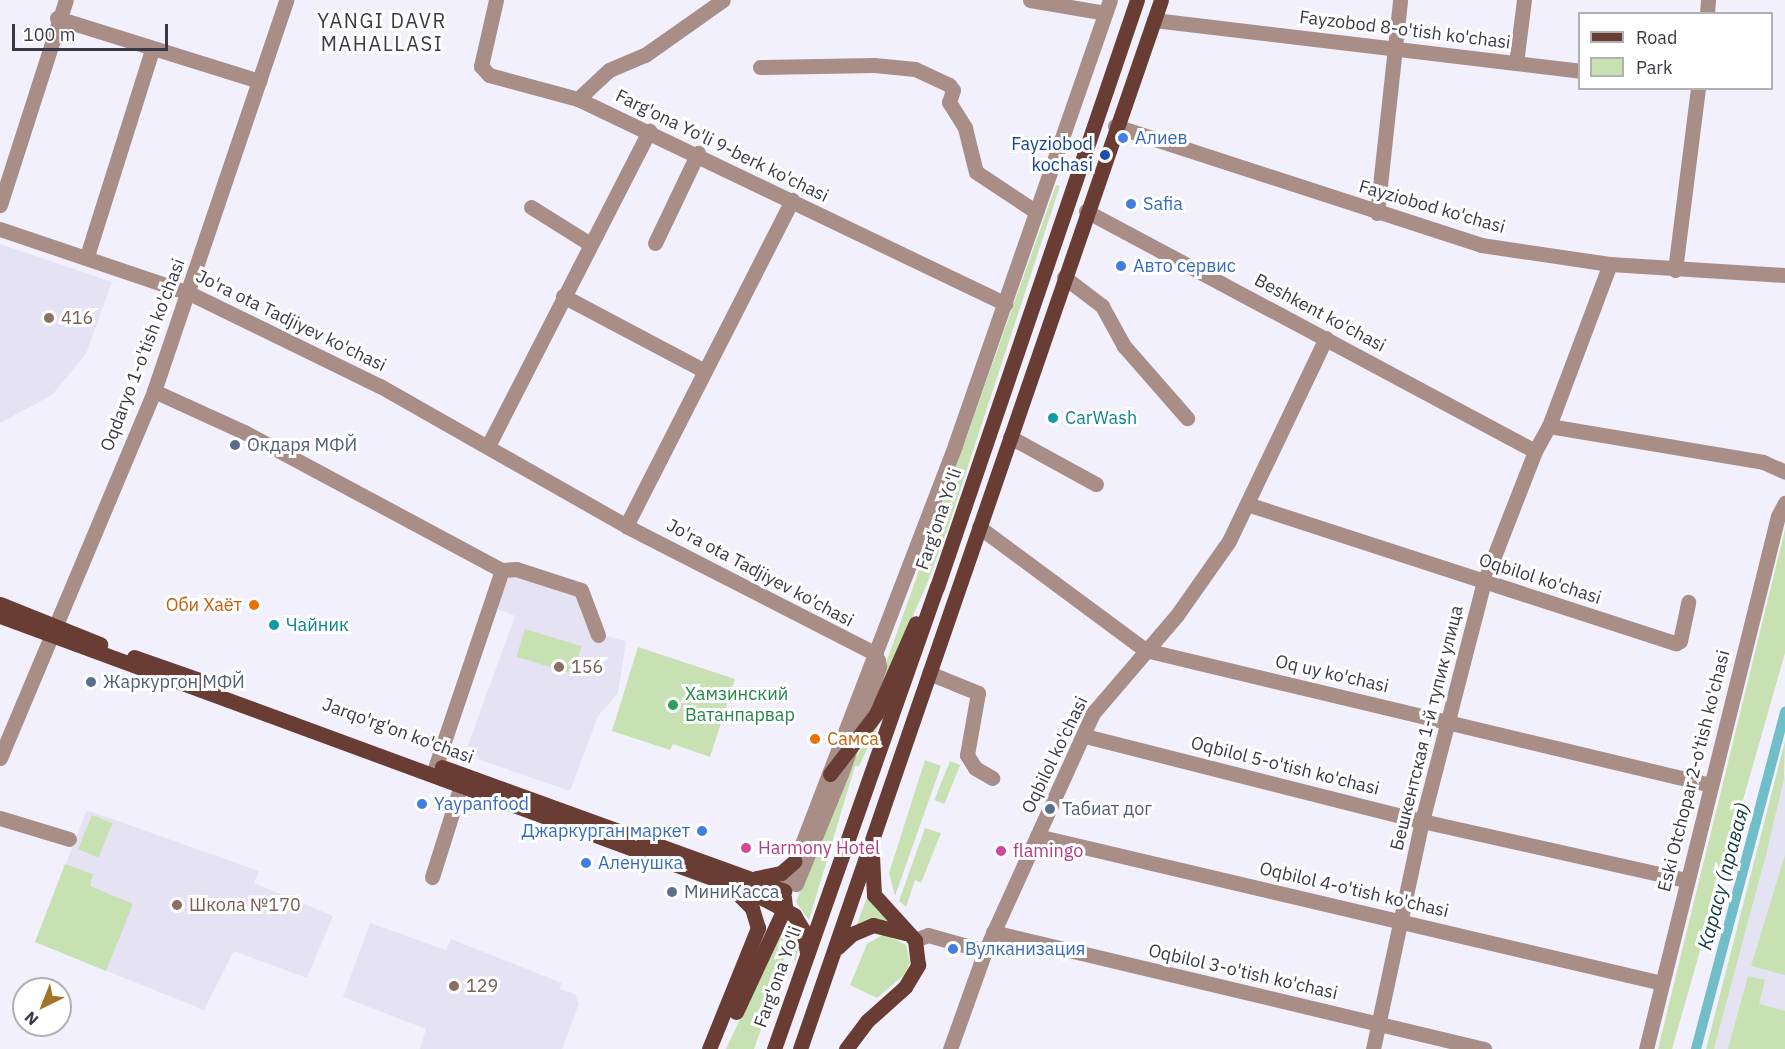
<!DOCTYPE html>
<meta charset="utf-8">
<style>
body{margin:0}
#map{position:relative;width:1785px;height:1049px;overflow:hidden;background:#f3f0fe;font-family:"IBM Plex Sans",sans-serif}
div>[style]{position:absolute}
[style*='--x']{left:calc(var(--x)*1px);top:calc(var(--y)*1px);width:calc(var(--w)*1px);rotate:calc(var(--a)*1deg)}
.built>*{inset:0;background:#e5e2f3}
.green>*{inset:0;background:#c7e1b2;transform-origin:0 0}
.canal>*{height:10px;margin:-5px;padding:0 5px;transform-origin:5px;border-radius:5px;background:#71bdc8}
.minor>*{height:15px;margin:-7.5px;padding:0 7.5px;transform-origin:7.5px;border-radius:7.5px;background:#a98e88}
.major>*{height:15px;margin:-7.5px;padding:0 7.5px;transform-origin:7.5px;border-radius:7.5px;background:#693d33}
.dots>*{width:16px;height:16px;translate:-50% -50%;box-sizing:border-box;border:3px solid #fff;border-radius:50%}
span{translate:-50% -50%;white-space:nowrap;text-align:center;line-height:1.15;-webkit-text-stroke:6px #fff;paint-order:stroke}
.street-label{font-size:18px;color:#3c3946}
.shop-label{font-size:18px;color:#366cbe}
.left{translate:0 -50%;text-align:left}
.right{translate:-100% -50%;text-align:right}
.transit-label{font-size:18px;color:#164399}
.education-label{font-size:18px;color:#785e54}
.culture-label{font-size:18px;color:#0d838f}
.service-label{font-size:18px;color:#4e5e75}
.food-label{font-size:18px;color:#c56008}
.leisure-label{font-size:18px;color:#27864d}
.hotel-label{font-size:18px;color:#b23c85}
.neighbourhood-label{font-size:20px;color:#3c3946;letter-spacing:1.5px}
.water-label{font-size:20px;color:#11363c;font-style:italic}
.legend{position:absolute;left:1578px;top:12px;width:195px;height:78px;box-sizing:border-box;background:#fff;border:2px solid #b1b0b5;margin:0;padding:8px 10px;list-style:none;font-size:18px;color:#3c3946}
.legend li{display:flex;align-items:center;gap:12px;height:30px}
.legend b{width:30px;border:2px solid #b1b0b5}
.north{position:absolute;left:12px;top:977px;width:60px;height:60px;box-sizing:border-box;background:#fff;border:2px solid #b1b0b5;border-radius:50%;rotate:223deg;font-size:16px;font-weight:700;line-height:24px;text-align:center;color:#3c3946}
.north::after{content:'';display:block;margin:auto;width:21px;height:27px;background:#a27426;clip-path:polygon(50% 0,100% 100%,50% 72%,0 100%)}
.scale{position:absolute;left:12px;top:24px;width:156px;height:27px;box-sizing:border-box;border:3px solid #3c3946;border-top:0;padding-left:8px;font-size:18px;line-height:21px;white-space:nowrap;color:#3c3946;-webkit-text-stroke:4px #fff;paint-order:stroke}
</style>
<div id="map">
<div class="built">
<div style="clip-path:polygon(0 244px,112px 282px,86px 354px,52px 395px,0 423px)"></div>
<div style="clip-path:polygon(514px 563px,583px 587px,601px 635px,626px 641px,618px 693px,598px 716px,570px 791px,480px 760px,468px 745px,515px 616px,497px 609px)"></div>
<div style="clip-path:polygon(1785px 774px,1785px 1049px,1714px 1049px,1766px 855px)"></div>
<div style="clip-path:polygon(87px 810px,259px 871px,254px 883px,333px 916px,307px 978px,234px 951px,204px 1010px,35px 942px)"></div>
<div style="clip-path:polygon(370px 923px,446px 950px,451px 939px,562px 983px,559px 989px,575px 994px,579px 1004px,562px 1049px,420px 1049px,426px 1029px,343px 997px)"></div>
</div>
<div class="green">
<div style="clip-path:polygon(1056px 185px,1060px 186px,948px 527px,927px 584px,864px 725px)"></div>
<div style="clip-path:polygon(1785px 529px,1785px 653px,1672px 1049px,1658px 1049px)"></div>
<div style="left:525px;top:629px;width:59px;height:29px;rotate:17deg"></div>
<div style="clip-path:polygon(638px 647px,735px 679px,710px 757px,673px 744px,670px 750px,612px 731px)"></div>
<div style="clip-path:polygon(887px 708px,859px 766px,855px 766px,809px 920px,796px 902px,849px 768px)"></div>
<div style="clip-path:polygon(1785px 741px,1784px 779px,1766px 855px,1714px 1049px,1706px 1049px)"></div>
<div style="clip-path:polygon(925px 760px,941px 766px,895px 896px,889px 873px)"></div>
<div style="left:950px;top:761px;width:11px;height:42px;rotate:22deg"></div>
<div style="left:92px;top:815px;width:22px;height:37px;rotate:22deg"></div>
<div style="clip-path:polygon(925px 828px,941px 833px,921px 883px,915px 880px,906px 907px,899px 901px)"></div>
<div style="clip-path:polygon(1785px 855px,1785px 975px,1751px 966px)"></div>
<div style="clip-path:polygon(65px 864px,93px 874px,90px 886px,133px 904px,106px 971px,35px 942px)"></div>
<div style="clip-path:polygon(869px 892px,875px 908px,889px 921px,856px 927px)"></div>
<div style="clip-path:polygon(791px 925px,795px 926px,799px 947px,795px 962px,787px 927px)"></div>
<div style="clip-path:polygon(782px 930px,784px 964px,754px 1049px,726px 1049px)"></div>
<div style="clip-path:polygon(884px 934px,906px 945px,910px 962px,905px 974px,877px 998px,850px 985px,867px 944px)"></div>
<div style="clip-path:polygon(1748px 976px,1765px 980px,1759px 1004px,1785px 1011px,1785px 1049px,1728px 1049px)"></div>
</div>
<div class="canal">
<div style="--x:1696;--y:1049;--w:349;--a:-75.2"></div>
</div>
<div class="minor">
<div style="--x:496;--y:0;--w:68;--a:102.8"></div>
<div style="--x:481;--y:66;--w:12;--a:48"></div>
<div style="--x:489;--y:75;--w:92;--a:15.1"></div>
<div style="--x:578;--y:99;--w:474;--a:25.6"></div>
<div style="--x:1030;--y:0;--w:76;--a:9.8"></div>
<div style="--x:1707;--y:14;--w:14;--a:-86"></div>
<div style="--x:57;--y:18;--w:212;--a:17.3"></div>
<div style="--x:1154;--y:20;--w:429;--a:6.8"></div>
<div style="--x:1516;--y:63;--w:64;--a:-82.8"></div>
<div style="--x:760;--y:67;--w:114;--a:-1"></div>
<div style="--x:874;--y:65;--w:41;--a:5.6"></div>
<div style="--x:915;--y:69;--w:38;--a:25"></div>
<div style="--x:949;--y:85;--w:6;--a:51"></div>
<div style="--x:953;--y:90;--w:13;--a:108"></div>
<div style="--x:949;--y:102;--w:31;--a:58"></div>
<div style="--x:965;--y:128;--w:45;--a:76"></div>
<div style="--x:976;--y:172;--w:71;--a:33.5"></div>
<div style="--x:578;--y:99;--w:42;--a:-43.1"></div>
<div style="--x:609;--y:70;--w:39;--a:-23"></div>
<div style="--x:645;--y:55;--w:95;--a:-35.2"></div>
<div style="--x:1115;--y:126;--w:385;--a:18"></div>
<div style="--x:1481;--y:245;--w:130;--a:8.4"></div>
<div style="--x:1610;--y:264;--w:175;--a:3.6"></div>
<div style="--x:0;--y:205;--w:215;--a:-72.2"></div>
<div style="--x:531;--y:207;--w:70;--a:32.1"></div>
<div style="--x:1086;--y:211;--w:509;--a:28.13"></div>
<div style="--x:1377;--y:213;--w:214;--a:-83.8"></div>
<div style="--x:0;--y:229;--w:200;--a:18.7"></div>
<div style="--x:189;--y:293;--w:212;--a:26"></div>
<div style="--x:380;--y:386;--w:283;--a:29.6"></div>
<div style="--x:626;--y:526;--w:281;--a:27.1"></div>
<div style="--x:655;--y:243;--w:100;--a:-64.5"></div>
<div style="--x:87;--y:256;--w:216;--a:-72.5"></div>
<div style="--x:1675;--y:270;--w:183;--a:-82.8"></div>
<div style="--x:1064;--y:277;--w:48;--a:37.3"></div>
<div style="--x:1102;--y:306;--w:46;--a:61.2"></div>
<div style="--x:1124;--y:346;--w:96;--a:48.8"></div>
<div style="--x:563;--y:296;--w:158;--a:27.9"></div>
<div style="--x:154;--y:391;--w:101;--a:24.5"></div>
<div style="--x:246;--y:433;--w:290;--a:28.2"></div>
<div style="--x:502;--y:570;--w:14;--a:-4"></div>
<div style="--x:516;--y:569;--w:68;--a:17.9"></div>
<div style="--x:581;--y:590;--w:48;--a:69.3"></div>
<div style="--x:1549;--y:426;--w:217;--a:9.5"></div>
<div style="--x:1763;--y:462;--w:24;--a:24"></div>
<div style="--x:1010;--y:437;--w:98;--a:28.7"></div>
<div style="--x:489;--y:444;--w:352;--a:-62.9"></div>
<div style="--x:1247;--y:504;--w:451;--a:18"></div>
<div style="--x:1676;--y:643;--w:4;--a:-27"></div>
<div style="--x:1680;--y:641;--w:40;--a:-78"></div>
<div style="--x:626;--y:526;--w:366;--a:-63"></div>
<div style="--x:979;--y:527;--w:207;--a:36.5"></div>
<div style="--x:1145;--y:650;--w:582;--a:13.42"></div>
<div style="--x:929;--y:673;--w:53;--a:22.2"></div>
<div style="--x:978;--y:693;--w:63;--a:100.1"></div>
<div style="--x:967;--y:755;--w:15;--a:58"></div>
<div style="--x:975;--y:768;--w:20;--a:30"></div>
<div style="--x:1085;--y:736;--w:348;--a:14.2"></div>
<div style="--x:1422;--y:821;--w:271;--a:12.6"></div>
<div style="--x:0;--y:758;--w:398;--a:-67.2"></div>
<div style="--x:154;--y:391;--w:413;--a:-71.3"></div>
<div style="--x:433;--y:774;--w:215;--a:-71.3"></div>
<div style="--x:0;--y:818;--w:72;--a:16.9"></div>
<div style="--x:1037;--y:836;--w:642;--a:13.24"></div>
<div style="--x:432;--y:877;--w:96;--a:-72.5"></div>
<div style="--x:796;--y:884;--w:119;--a:-67.8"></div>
<div style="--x:841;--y:774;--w:114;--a:-70.4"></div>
<div style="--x:879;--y:667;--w:7;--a:-98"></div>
<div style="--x:784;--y:891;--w:478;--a:-69"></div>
<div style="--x:955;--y:445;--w:471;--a:-70.8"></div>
<div style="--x:993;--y:932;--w:505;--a:13.4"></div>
<div style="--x:915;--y:940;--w:14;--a:-21"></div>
<div style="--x:928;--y:935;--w:59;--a:15.7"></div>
<div style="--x:950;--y:1049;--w:104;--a:-70.3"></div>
<div style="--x:985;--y:951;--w:261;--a:-65.6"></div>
<div style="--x:1093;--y:713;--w:129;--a:-49.4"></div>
<div style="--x:1177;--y:615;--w:90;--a:-54.9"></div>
<div style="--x:1229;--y:541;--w:225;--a:-64.5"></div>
<div style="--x:1373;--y:1049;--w:233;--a:-77.9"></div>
<div style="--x:1422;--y:821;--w:247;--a:-75.5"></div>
<div style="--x:1484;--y:582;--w:141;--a:-68.7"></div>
<div style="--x:1535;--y:451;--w:29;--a:-61"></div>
<div style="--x:1549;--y:426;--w:173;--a:-69.4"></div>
<div style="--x:1646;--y:1049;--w:549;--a:-76.09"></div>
<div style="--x:1778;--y:516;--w:15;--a:-62"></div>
</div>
<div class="major">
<div style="--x:0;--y:604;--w:108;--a:21.8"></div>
<div style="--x:0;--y:616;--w:802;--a:20.2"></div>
<div style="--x:753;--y:893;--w:47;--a:28.2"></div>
<div style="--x:794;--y:915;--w:17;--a:59"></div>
<div style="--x:803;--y:930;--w:22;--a:80"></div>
<div style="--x:134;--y:657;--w:72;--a:19.4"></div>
<div style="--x:442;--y:767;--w:364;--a:19.9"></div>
<div style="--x:830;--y:774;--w:76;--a:-52.5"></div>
<div style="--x:876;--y:714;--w:99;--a:-66.3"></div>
<div style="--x:756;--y:878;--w:25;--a:-11"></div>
<div style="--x:781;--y:873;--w:18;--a:-41"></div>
<div style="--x:838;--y:947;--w:19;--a:-43"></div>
<div style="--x:852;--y:934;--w:23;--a:-23"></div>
<div style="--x:873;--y:925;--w:33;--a:14"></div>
<div style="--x:736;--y:1012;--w:116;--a:-65"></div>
<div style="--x:785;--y:907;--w:10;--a:-96"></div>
<div style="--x:709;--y:1049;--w:131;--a:-68"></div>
<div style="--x:758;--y:928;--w:21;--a:-107"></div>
<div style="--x:752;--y:908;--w:28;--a:-135"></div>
<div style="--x:774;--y:1049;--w:490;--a:-70.6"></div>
<div style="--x:937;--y:587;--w:620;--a:-71.19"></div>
<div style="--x:800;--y:1049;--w:1109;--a:-71.01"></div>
<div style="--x:846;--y:1049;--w:35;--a:-53"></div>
<div style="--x:867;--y:1021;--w:51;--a:-41.8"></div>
<div style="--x:905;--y:987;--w:26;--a:-59"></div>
<div style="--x:918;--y:965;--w:25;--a:-97"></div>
<div style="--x:915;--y:940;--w:61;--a:-132.3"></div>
<div style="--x:874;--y:895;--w:40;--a:-92.9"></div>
</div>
<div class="dots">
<div style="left:1123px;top:138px;background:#3f7fe0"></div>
<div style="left:1105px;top:155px;background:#1a4fb4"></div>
<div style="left:1131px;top:204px;background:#3f7fe0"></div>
<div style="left:1121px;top:266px;background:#3f7fe0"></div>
<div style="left:49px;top:318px;background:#8d6e63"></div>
<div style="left:1053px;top:418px;background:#0f9aa8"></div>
<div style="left:235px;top:445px;background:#5c6f8a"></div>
<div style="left:254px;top:605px;background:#e8710a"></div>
<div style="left:274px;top:625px;background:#0f9aa8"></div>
<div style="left:559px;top:667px;background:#8d6e63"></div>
<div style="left:91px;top:682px;background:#5c6f8a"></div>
<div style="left:673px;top:705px;background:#2e9e5b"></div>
<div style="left:815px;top:739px;background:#e8710a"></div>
<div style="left:422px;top:804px;background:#3f7fe0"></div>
<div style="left:1050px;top:809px;background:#5c6f8a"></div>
<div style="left:702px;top:831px;background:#3f7fe0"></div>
<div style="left:746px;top:848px;background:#d1479c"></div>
<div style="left:1001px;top:851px;background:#d1479c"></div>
<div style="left:586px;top:863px;background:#3f7fe0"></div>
<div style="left:672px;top:892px;background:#5c6f8a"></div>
<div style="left:177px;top:905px;background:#8d6e63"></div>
<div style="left:953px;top:949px;background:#3f7fe0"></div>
<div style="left:454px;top:986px;background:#8d6e63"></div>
</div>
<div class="street-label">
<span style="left:1405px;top:30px;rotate:7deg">Fayzobod 8-o'tish ko'chasi</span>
<span style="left:722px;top:146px;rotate:26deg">Farg'ona Yo'li 9-berk ko'chasi</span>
<span style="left:1432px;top:207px;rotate:16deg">Fayziobod ko'chasi</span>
<span style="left:1320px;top:313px;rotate:28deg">Beshkent ko'chasi</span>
<span style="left:291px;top:321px;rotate:26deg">Jo'ra ota Tadjiyev ko'chasi</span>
<span style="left:143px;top:355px;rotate:-69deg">Oqdaryo 1-o'tish ko'chasi</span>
<span style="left:939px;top:519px;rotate:-71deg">Farg'ona Yo'li</span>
<span style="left:760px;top:573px;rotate:28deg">Jo'ra ota Tadjiyev ko'chasi</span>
<span style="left:1540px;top:579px;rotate:18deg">Oqbilol ko'chasi</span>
<span style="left:1332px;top:674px;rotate:13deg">Oq uy ko'chasi</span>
<span style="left:1427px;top:728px;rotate:-76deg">Бешкентская 1-й тупик улица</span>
<span style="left:398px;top:731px;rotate:20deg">Jarqo'rg'on ko'chasi</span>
<span style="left:1055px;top:755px;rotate:-64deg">Oqbilol ko'chasi</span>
<span style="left:1285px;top:766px;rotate:14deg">Oqbilol 5-o'tish ko'chasi</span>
<span style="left:1694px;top:771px;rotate:-76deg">Eski Otchopar 2-o'tish ko'chasi</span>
<span style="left:1354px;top:890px;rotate:13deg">Oqbilol 4-o'tish ko'chasi</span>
<span style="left:1243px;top:972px;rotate:13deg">Oqbilol 3-o'tish ko'chasi</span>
<span style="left:778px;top:977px;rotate:-70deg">Farg'ona Yo'li</span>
</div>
<div class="shop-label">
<span class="left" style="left:1135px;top:138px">Алиев</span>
<span class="left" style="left:1143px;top:204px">Safia</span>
<span class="left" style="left:1133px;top:266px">Авто сервис</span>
<span class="left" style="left:434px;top:804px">Yaypanfood</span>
<span class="right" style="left:690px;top:831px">Джаркурган маркет</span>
<span class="left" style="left:598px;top:863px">Аленушка</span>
<span class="left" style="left:965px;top:949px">Вулканизация</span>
</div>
<div class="transit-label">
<span class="right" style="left:1093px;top:155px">Fayziobod<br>kochasi</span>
</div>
<div class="education-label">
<span class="left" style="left:61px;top:318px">416</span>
<span class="left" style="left:571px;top:667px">156</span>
<span class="left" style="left:189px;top:905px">Школа №170</span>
<span class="left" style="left:466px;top:986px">129</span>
</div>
<div class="culture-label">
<span class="left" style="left:1065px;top:418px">CarWash</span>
<span class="left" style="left:286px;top:625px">Чайник</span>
</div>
<div class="service-label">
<span class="left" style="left:247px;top:445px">Окдаря МФЙ</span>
<span class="left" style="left:103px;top:682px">Жаркургон МФЙ</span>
<span class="left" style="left:1062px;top:809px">Табиат дог</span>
<span class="left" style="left:684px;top:892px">МиниКасса</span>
</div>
<div class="food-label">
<span class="right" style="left:242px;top:605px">Оби Хаёт</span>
<span class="left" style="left:827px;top:739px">Самса</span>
</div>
<div class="leisure-label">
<span class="left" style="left:685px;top:705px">Хамзинский<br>Ватанпарвар</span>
</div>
<div class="hotel-label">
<span class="left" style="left:758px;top:848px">Harmony Hotel</span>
<span class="left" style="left:1013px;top:851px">flamingo</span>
</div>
<div class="neighbourhood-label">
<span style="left:382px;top:32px">YANGI DAVR<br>MAHALLASI</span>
</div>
<div class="water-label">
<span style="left:1723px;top:876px;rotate:-75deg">Карасу (правая)</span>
</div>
<ul class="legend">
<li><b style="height:8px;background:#693d33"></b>Road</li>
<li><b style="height:16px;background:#c7e1b2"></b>Park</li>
</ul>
<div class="north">N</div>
<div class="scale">100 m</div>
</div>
